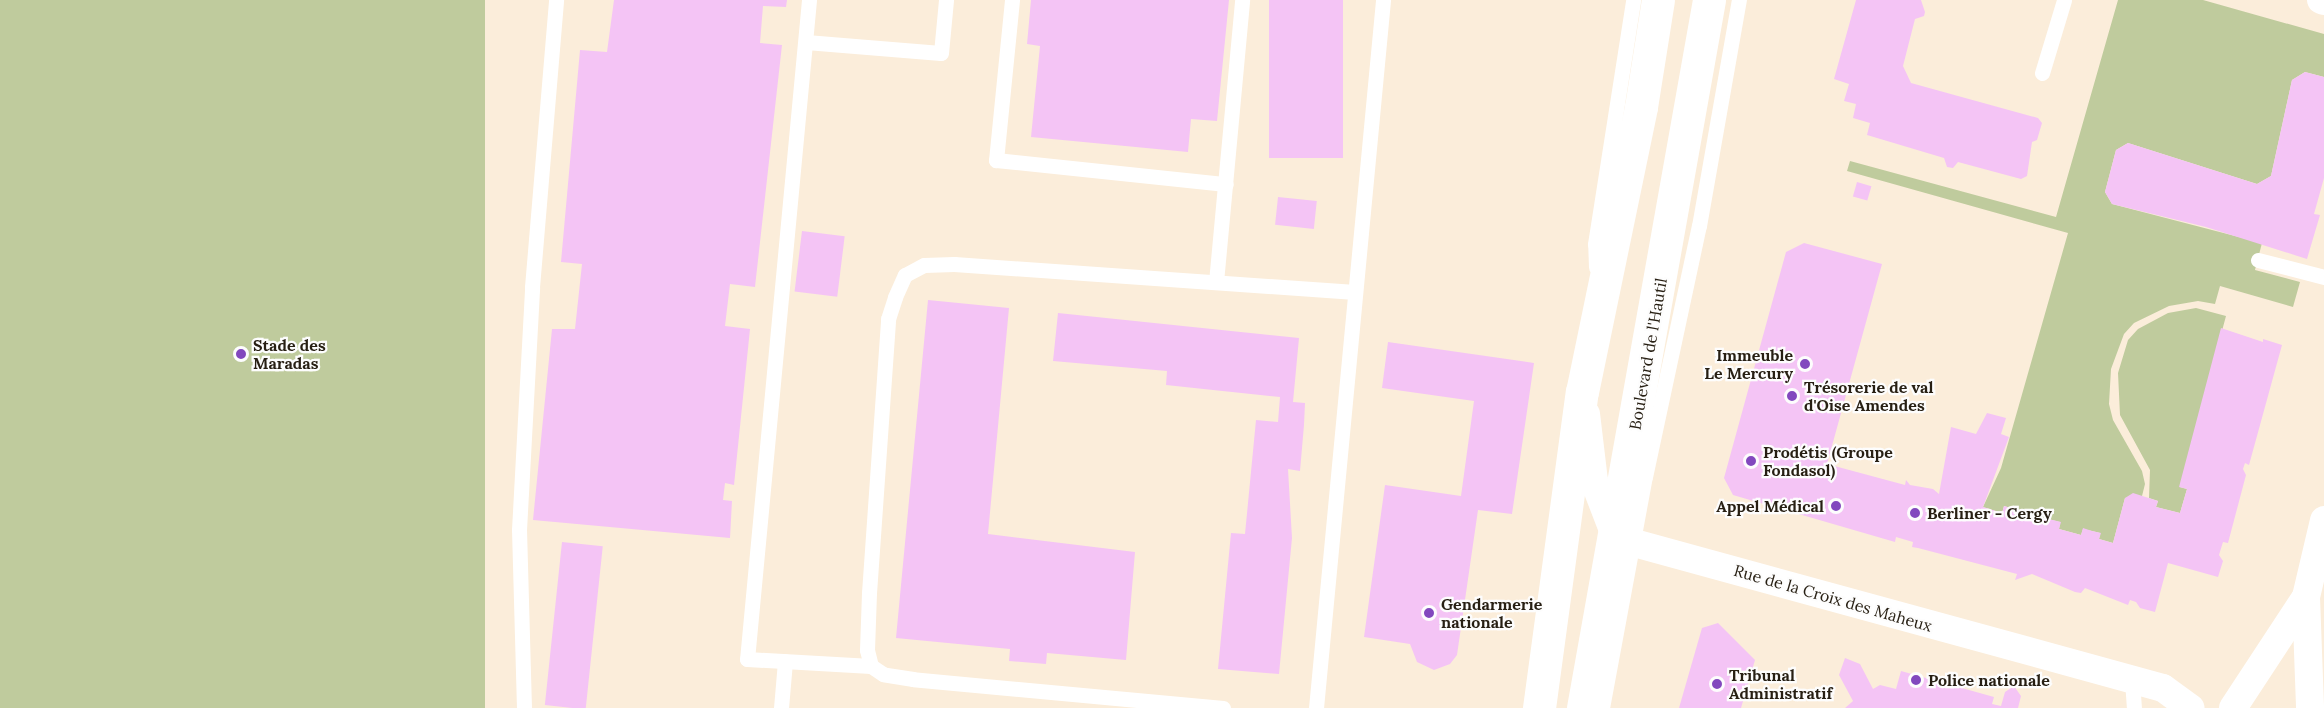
<!DOCTYPE html>
<meta charset="utf-8">
<style>
body{margin:0}
#map{position:relative;width:2324px;height:708px;overflow:hidden;background:#fbedda;font-family:Lora,serif}
div>[style]{position:absolute}
[style*='--x']{left:calc(var(--x)*1px);top:calc(var(--y)*1px);width:calc(var(--w)*1px);rotate:calc(var(--a)*1deg)}
.green>*{inset:0;background:#bfcb9d;transform-origin:0 0}
.building>*{inset:0;background:#f4c4f5;transform-origin:0 0}
.service>*{height:15px;margin:-7.5px;padding:0 7.5px;transform-origin:7.5px;border-radius:7.5px;background:#fff}
.minor>*{height:28px;margin:-14px;padding:0 14px;transform-origin:14px;border-radius:14px;background:#fff}
.secondary>*{height:33px;margin:-16.5px;padding:0 16.5px;transform-origin:16.5px;border-radius:16.5px;background:#fff}
.dots>*{width:16px;height:16px;translate:-50% -50%;box-sizing:border-box;border:3px solid #fdfdfd;border-radius:50%}
span{translate:-50% -50%;white-space:nowrap;text-align:center;line-height:1.15;-webkit-text-stroke:4.5px #fdfdfd;paint-order:stroke}
.poi-label{font-size:16px;color:#271f13;font-weight:700}
.left{translate:0 -50%;text-align:left}
.right{translate:-100% -50%;text-align:right}
.street-label{font-size:16px;color:#271f13}
</style>
<div id="map">
<div class="green">
<div style="left:0;top:0;width:485px;height:708px"></div>
<div style="clip-path:polygon(2118px 0,2203px 0,2324px 34px,2324px 77px,2305px 72px,2292px 80px,2271px 176px,2257px 184px,2128px 143px,2116px 150px,2105px 192px,2112px 204px,2262px 243px,2255px 270px,2300px 282px,2293px 307px,2220px 286px,2215px 304px,2198px 301px,2169px 306px,2134px 323px,2124px 334px,2111px 369px,2109px 404px,2113px 420px,2142px 471px,2145px 484px,2142px 496px,2125px 498px,2113px 543px,2099px 539px,2100px 533px,2092px 531px,2083px 529px,2081px 535px,2059px 529px,2060px 522px,2044px 518px,2042px 524px,2019px 518px,2021px 511px,2004px 506px,2002px 513px,1983px 507px,2001px 468px,2068px 233px,1847px 171px,1850px 161px,2056px 217px)"></div>
<div style="clip-path:polygon(2196px 308px,2226px 316px,2180px 487px,2187px 489px,2180px 513px,2156px 507px,2158px 501px,2149px 498px,2150px 470px,2120px 415px,2118px 373px,2128px 340px,2138px 329px,2168px 313px)"></div>
</div>
<div class="building">
<div style="clip-path:polygon(614px 0,787px 0,786px 7px,763px 6px,760px 43px,782px 45px,755px 287px,730px 284px,725px 326px,750px 329px,734px 485px,725px 483px,723px 500px,732px 501px,730px 538px,533px 520px,552px 329px,575px 329px,582px 264px,561px 262px,580px 50px,607px 52px)"></div>
<div style="clip-path:polygon(1031px 0,1229px 0,1217px 121px,1191px 119px,1188px 152px,1031px 137px,1040px 46px,1027px 44px)"></div>
<div style="left:1269px;top:0;width:74px;height:158px"></div>
<div style="clip-path:polygon(1856px 0,1921px 0,1925px 12px,1924px 16px,1915px 19px,1903px 66px,1911px 83px,2038px 118px,2042px 123px,2037px 140px,2032px 142px,2027px 176px,2021px 179px,1958px 162px,1953px 168px,1947px 167px,1944px 158px,1867px 135px,1870px 123px,1853px 118px,1856px 104px,1844px 101px,1849px 84px,1834px 79px)"></div>
<div style="clip-path:polygon(2305px 72px,2324px 77px,2324px 178px,2314px 214px,2320px 215px,2307px 259px,2206px 227px,2112px 204px,2105px 192px,2116px 150px,2128px 143px,2257px 184px,2271px 176px,2292px 80px)"></div>
<div style="left:1857px;top:182px;width:15px;height:15px;rotate:16deg"></div>
<div style="left:1278px;top:197px;width:39px;height:28px;rotate:6deg"></div>
<div style="left:802px;top:231px;width:43px;height:61px;rotate:7deg"></div>
<div style="clip-path:polygon(1804px 243px,1882px 264px,1827px 464px,1905px 485px,1906px 480px,1910px 485px,1933px 489px,1939px 494px,1951px 427px,1976px 434px,1987px 413px,2006px 418px,2001px 434px,2009px 437px,1983px 507px,2002px 513px,2004px 506px,2021px 511px,2019px 518px,2042px 524px,2044px 518px,2061px 522px,2059px 529px,2081px 535px,2083px 528px,2092px 531px,2101px 533px,2099px 539px,2113px 543px,2125px 498px,2133px 493px,2158px 501px,2156px 507px,2180px 513px,2187px 489px,2179px 487px,2221px 328px,2263px 342px,2263px 339px,2282px 345px,2249px 465px,2245px 463px,2243px 469px,2246px 475px,2228px 543px,2223px 542px,2219px 555px,2223px 561px,2218px 577px,2168px 563px,2155px 612px,2140px 608px,2136px 602px,2130px 600px,2128px 605px,2085px 588px,2081px 593px,2075px 592px,2032px 574px,2015px 580px,2017px 574px,1918px 548px,1912px 547px,1913px 542px,1896px 537px,1895px 542px,1733px 495px,1724px 478px,1786px 252px)"></div>
<div style="clip-path:polygon(928px 300px,1009px 308px,988px 534px,1135px 552px,1126px 660px,1047px 653px,1046px 664px,1009px 661px,1010px 649px,896px 638px)"></div>
<div style="clip-path:polygon(1058px 313px,1299px 338px,1293px 402px,1305px 403px,1304px 425px,1300px 471px,1288px 469px,1292px 538px,1279px 674px,1218px 669px,1231px 533px,1245px 534px,1256px 420px,1278px 422px,1280px 397px,1166px 385px,1167px 371px,1053px 361px)"></div>
<div style="clip-path:polygon(1388px 342px,1534px 363px,1512px 514px,1478px 510px,1457px 655px,1450px 664px,1434px 670px,1417px 662px,1410px 644px,1364px 637px,1385px 485px,1461px 496px,1474px 401px,1382px 388px)"></div>
<div style="left:562px;top:542px;width:41px;height:164px;rotate:6deg"></div>
<div style="clip-path:polygon(1718px 623px,1755px 660px,1741px 708px,1679px 708px,1702px 628px)"></div>
<div style="clip-path:polygon(1845px 658px,1860px 664px,1873px 689px,1880px 685px,1896px 689px,1901px 671px,1994px 697px,1992px 704px,2001px 706px,2005px 692px,2014px 686px,2021px 696px,2018px 708px,1845px 708px,1853px 701px,1839px 675px)"></div>
</div>
<div class="service">
<div style="--x:809;--y:0;--w:662;--a:95.37"></div>
<div style="--x:747;--y:659;--w:124;--a:3.2"></div>
<div style="--x:1012;--y:0;--w:161;--a:95.7"></div>
<div style="--x:996;--y:160;--w:231;--a:6"></div>
<div style="--x:806;--y:42;--w:135;--a:4.7"></div>
<div style="--x:941;--y:53;--w:53;--a:-84.6"></div>
<div style="--x:2042;--y:73;--w:76;--a:-73.2"></div>
<div style="--x:2258;--y:260;--w:68;--a:14.4"></div>
<div style="--x:1596;--y:267;--w:23;--a:-92"></div>
<div style="--x:1595;--y:244;--w:247;--a:-81.1"></div>
<div style="--x:1216;--y:282;--w:283;--a:-84.7"></div>
<div style="--x:2132;--y:680;--w:28;--a:86"></div>
<div style="--x:524;--y:708;--w:178;--a:-91.6"></div>
<div style="--x:519;--y:530;--w:243;--a:-86.9"></div>
<div style="--x:532;--y:287;--w:288;--a:-85.2"></div>
<div style="--x:781;--y:708;--w:47;--a:-85.1"></div>
<div style="--x:1223;--y:708;--w:311;--a:-174.7"></div>
<div style="--x:913;--y:679;--w:30;--a:-171"></div>
<div style="--x:883;--y:674;--w:14;--a:-146"></div>
<div style="--x:871;--y:666;--w:16;--a:-104"></div>
<div style="--x:867;--y:650;--w:57;--a:-88"></div>
<div style="--x:869;--y:593;--w:275;--a:-86"></div>
<div style="--x:888;--y:319;--w:23;--a:-72"></div>
<div style="--x:895;--y:297;--w:24;--a:-66"></div>
<div style="--x:905;--y:275;--w:21;--a:-28"></div>
<div style="--x:924;--y:265;--w:30;--a:-2"></div>
<div style="--x:954;--y:264;--w:402;--a:4"></div>
<div style="--x:1316;--y:708;--w:711;--a:-84.59"></div>
<div style="--x:1602;--y:708;--w:235;--a:-79.5"></div>
<div style="--x:1645;--y:477;--w:257;--a:-77.9"></div>
<div style="--x:1699;--y:226;--w:230;--a:-80"></div>
</div>
<div class="minor">
<div style="--x:2321;--y:0;--w:3;--a:18"></div>
<div style="--x:1586;--y:414;--w:67;--a:83.2"></div>
<div style="--x:1594;--y:481;--w:61;--a:68.9"></div>
<div style="--x:1616;--y:538;--w:567;--a:15.33"></div>
<div style="--x:2163;--y:688;--w:34;--a:36"></div>
<div style="--x:2306;--y:597;--w:111;--a:87.9"></div>
<div style="--x:2233;--y:708;--w:133;--a:-56.7"></div>
<div style="--x:2306;--y:597;--w:79;--a:-76.8"></div>
</div>
<div class="secondary">
<div style="--x:1539;--y:708;--w:319;--a:-82.3"></div>
<div style="--x:1582;--y:392;--w:291;--a:-78.3"></div>
<div style="--x:1641;--y:107;--w:108;--a:-81"></div>
<div style="--x:1583;--y:708;--w:719;--a:-79.91"></div>
</div>
<div class="dots">
<div style="left:241px;top:354px;background:#8248be"></div>
<div style="left:1805px;top:364px;background:#8248be"></div>
<div style="left:1792px;top:396px;background:#8248be"></div>
<div style="left:1751px;top:461px;background:#8248be"></div>
<div style="left:1836px;top:506px;background:#8248be"></div>
<div style="left:1915px;top:513px;background:#8248be"></div>
<div style="left:1429px;top:613px;background:#8248be"></div>
<div style="left:1916px;top:680px;background:#8248be"></div>
<div style="left:1717px;top:684px;background:#8248be"></div>
</div>
<div class="poi-label">
<span class="left" style="left:253px;top:354px">Stade des<br>Maradas</span>
<span class="right" style="left:1793px;top:364px">Immeuble<br>Le Mercury</span>
<span class="left" style="left:1804px;top:396px">Trésorerie de val<br>d'Oise Amendes</span>
<span class="left" style="left:1763px;top:461px">Prodétis (Groupe<br>Fondasol)</span>
<span class="right" style="left:1824px;top:506px">Appel Médical</span>
<span class="left" style="left:1927px;top:513px">Berliner - Cergy</span>
<span class="left" style="left:1441px;top:613px">Gendarmerie<br>nationale</span>
<span class="left" style="left:1729px;top:684px">Tribunal<br>Administratif</span>
<span class="left" style="left:1928px;top:680px">Police nationale</span>
</div>
<div class="street-label">
<span style="left:1648px;top:354px;rotate:-80deg">Boulevard de l'Hautil</span>
<span style="left:1833px;top:598px;rotate:16deg">Rue de la Croix des Maheux</span>
</div>
</div>
